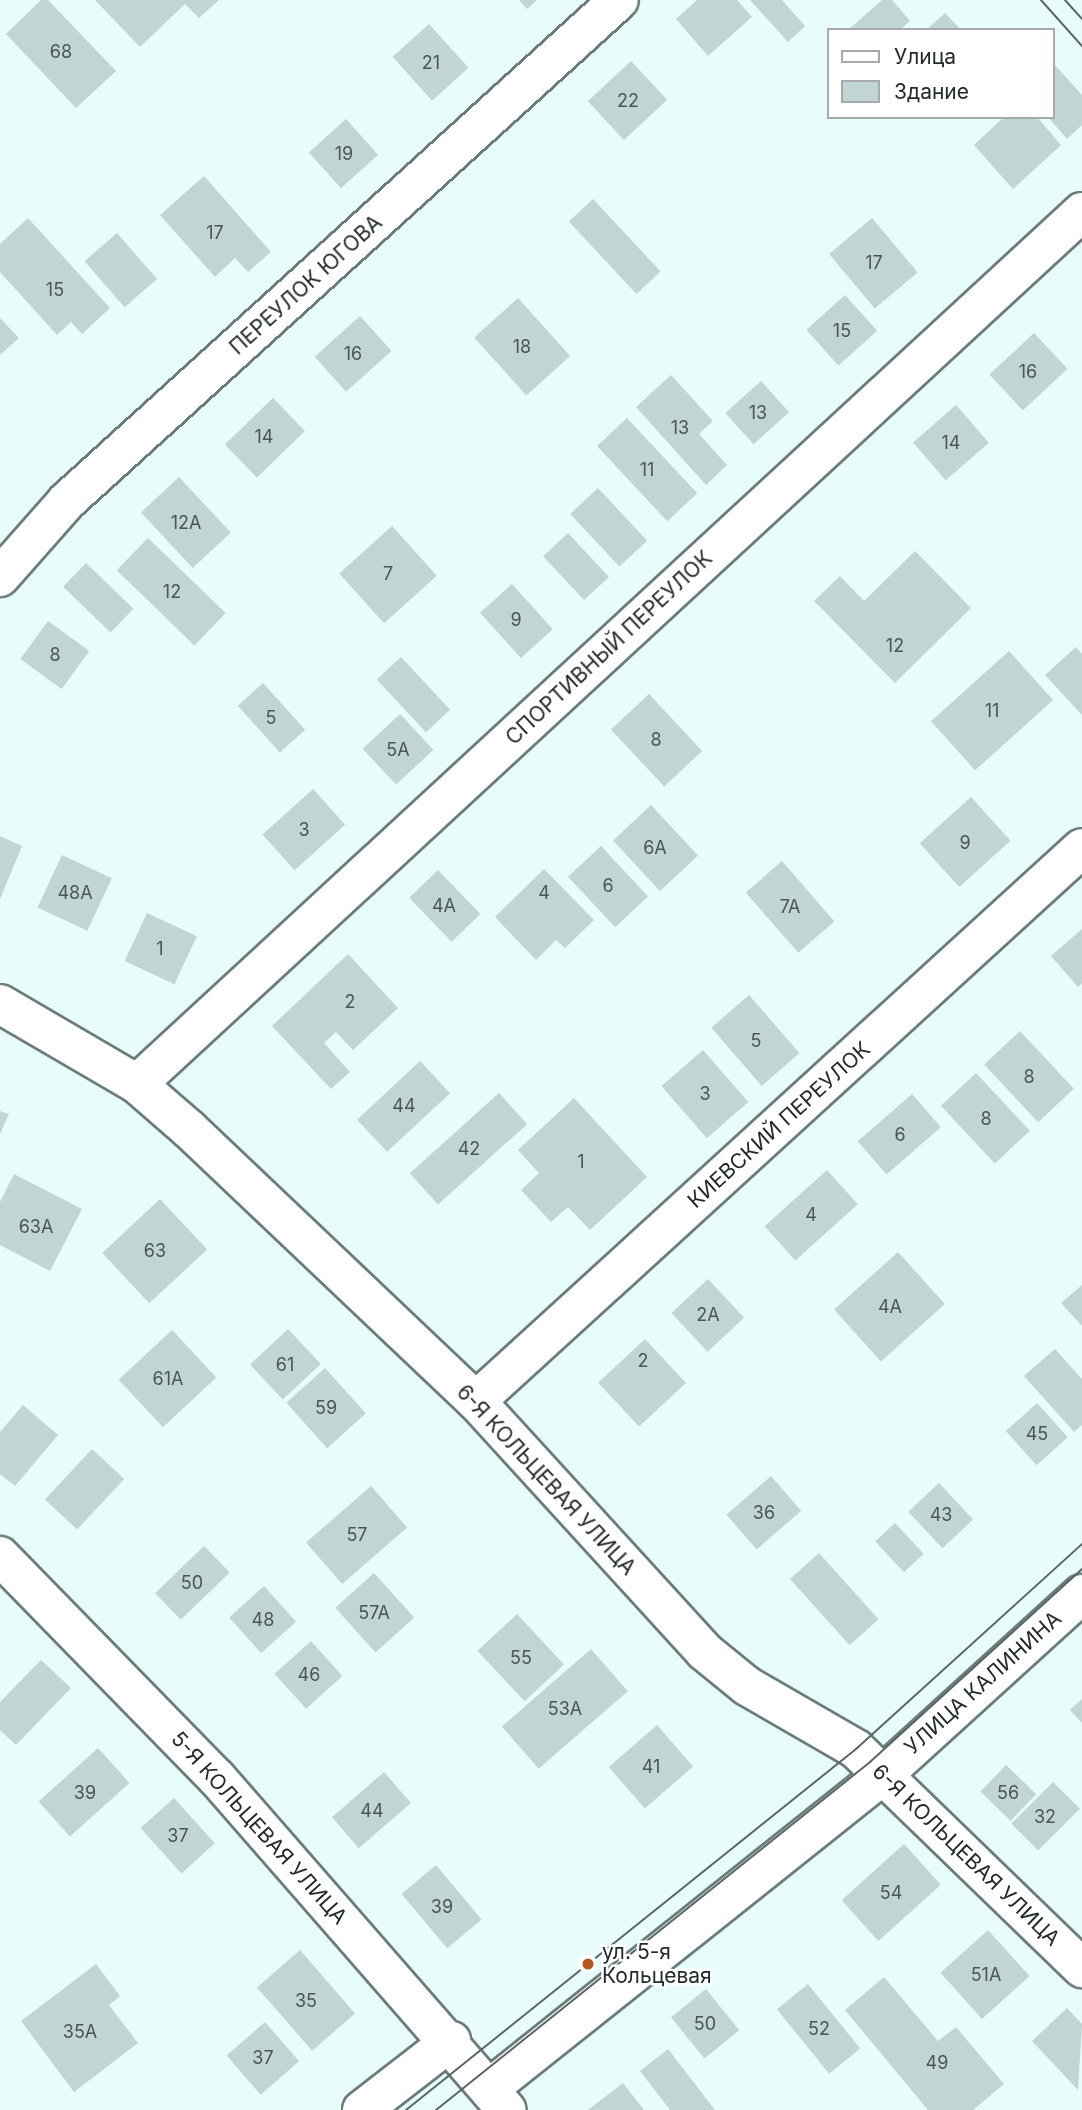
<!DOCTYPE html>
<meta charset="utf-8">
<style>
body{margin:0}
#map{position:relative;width:1082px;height:2110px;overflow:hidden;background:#e7fcfb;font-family:Inter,sans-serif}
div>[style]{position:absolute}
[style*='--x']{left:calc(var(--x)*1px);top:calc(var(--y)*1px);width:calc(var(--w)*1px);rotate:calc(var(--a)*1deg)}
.building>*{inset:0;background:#c1d5d4;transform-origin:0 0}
.roads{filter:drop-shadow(2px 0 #6a7c7c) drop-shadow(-2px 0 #6a7c7c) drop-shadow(0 2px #6a7c7c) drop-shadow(0 -2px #6a7c7c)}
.minor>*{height:38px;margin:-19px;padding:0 19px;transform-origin:19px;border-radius:19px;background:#fff}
.tram>*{height:2px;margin:-1px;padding:0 1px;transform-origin:1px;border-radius:1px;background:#596464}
.dots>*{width:19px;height:19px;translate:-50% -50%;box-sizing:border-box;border:4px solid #fff;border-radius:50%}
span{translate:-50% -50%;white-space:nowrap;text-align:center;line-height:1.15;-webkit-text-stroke:5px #fff;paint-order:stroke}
.number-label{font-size:18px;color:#4a5554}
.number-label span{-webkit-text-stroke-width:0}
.street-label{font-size:21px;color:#232a2a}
.poi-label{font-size:21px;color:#232a2a}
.left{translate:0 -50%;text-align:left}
.legend{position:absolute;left:827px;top:28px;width:228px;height:91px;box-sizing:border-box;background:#fff;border:2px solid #a7aaaa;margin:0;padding:9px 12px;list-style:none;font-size:21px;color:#232a2a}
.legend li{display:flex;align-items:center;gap:14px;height:35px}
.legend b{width:35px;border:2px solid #a7aaaa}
</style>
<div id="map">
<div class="building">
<div style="clip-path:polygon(41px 0,48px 0,116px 71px,76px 108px,6px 34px)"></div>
<div style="clip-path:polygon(95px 0,219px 0,199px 18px,185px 4px,140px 47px)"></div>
<div style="clip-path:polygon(519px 0,537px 0,527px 9px)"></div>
<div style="clip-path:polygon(697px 0,737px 0,752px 17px,708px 56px,676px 19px)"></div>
<div style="clip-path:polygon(750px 0,782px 0,805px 26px,788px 42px)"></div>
<div style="clip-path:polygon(882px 0,892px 0,910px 21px,900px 30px,848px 30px)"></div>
<div style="clip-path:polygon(945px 13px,961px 30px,926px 30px)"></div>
<div style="left:429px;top:24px;width:59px;height:49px;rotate:48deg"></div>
<div style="left:631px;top:61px;width:53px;height:59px;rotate:47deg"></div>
<div style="clip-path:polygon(1055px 65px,1082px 95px,1082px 125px,1067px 139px,1048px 117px)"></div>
<div style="clip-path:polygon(1004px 117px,1037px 117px,1061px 145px,1013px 189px,974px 145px)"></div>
<div style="left:346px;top:119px;width:48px;height:50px;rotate:48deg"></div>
<div style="clip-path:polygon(204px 176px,271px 252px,248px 272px,235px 258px,215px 277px,160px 215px)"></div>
<div style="left:593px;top:199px;width:99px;height:33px;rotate:47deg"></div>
<div style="clip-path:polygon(28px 218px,110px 308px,82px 334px,71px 322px,57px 335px,0 272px,0 244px)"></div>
<div style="left:872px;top:218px;width:71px;height:56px;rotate:50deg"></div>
<div style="left:117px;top:233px;width:61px;height:43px;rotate:49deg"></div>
<div style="left:845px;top:295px;width:48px;height:52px;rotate:48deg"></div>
<div style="left:518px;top:298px;width:78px;height:59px;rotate:48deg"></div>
<div style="left:360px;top:316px;width:47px;height:61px;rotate:48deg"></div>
<div style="clip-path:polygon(0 318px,19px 338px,0 355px)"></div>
<div style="left:1034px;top:333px;width:49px;height:61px;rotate:47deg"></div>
<div style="clip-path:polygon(671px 375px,713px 421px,699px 434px,727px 465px,706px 485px,636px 407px)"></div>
<div style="left:761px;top:381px;width:42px;height:48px;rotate:48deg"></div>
<div style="left:273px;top:398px;width:46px;height:67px;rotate:46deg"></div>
<div style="left:956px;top:405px;width:50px;height:57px;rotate:49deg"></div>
<div style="left:627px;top:418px;width:103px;height:41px;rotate:47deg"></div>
<div style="left:179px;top:477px;width:76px;height:52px;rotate:47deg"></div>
<div style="left:598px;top:488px;width:72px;height:38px;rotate:47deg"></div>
<div style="left:392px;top:526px;width:67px;height:71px;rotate:48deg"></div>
<div style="left:568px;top:533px;width:60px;height:34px;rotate:47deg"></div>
<div style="left:148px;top:538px;width:108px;height:45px;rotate:44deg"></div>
<div style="clip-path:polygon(915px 551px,971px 608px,895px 683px,814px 601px,840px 576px,864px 601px)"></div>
<div style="left:86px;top:563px;width:66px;height:33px;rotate:44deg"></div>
<div style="left:512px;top:584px;width:61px;height:43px;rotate:48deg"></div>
<div style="left:48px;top:621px;width:51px;height:47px;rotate:36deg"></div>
<div style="clip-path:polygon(1076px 647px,1082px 654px,1082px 715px,1045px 675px)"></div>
<div style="left:1009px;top:651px;width:66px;height:105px;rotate:48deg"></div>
<div style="left:401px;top:657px;width:72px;height:33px;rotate:47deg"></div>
<div style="left:263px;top:683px;width:63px;height:34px;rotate:48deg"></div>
<div style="left:649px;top:694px;width:78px;height:52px;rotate:47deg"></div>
<div style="left:400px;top:714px;width:49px;height:51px;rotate:47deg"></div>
<div style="left:313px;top:789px;width:48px;height:68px;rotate:48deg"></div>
<div style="left:971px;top:797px;width:59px;height:69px;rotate:48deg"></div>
<div style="left:651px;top:805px;width:69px;height:52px;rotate:47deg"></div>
<div style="clip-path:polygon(0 836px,22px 846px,0 899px)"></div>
<div style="left:601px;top:846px;width:69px;height:45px;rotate:47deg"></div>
<div style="left:62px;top:855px;width:55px;height:58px;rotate:25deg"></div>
<div style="left:782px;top:861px;width:80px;height:48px;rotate:49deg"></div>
<div style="clip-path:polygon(544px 869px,594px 920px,565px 948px,556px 940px,536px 960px,495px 917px)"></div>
<div style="left:438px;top:870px;width:61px;height:40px;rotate:46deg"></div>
<div style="left:147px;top:913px;width:55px;height:53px;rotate:25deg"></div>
<div style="clip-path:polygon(1082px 929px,1082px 983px,1078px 987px,1051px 956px)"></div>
<div style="clip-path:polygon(348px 954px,398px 1008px,353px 1050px,336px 1032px,324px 1043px,350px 1072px,331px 1089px,272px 1026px)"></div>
<div style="left:749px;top:995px;width:77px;height:50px;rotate:49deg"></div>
<div style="left:1020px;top:1031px;width:79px;height:49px;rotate:47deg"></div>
<div style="left:703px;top:1050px;width:69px;height:55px;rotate:49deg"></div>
<div style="left:420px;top:1061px;width:44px;height:86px;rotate:47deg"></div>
<div style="left:976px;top:1073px;width:79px;height:48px;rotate:47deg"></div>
<div style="left:499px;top:1093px;width:42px;height:120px;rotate:48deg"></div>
<div style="left:912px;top:1094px;width:44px;height:72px;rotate:49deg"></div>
<div style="clip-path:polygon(574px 1098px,647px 1177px,590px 1230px,568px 1207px,551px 1222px,521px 1190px,539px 1173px,518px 1150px)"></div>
<div style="clip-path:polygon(0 1111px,9px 1114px,0 1134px)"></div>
<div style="left:827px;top:1170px;width:46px;height:84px;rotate:48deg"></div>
<div style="clip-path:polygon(14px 1174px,82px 1209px,50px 1271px,0 1245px,0 1202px)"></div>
<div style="left:160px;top:1199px;width:69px;height:79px;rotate:47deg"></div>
<div style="left:898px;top:1252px;width:70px;height:86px;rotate:48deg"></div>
<div style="left:708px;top:1279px;width:53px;height:50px;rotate:47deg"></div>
<div style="clip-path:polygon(1082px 1285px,1082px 1326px,1061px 1303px)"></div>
<div style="left:288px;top:1329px;width:48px;height:52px;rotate:47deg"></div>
<div style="left:172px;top:1330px;width:65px;height:73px;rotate:47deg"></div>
<div style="left:645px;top:1339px;width:60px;height:64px;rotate:47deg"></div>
<div style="clip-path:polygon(1055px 1349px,1082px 1379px,1082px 1425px,1074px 1432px,1024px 1376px)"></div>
<div style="left:325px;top:1368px;width:61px;height:52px;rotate:48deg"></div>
<div style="left:1037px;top:1403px;width:46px;height:42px;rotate:48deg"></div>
<div style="clip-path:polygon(23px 1405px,58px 1435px,15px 1486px,0 1474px,0 1432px)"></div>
<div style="left:92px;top:1449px;width:44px;height:69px;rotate:43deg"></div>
<div style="left:771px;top:1476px;width:46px;height:59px;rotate:49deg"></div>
<div style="left:939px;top:1483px;width:50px;height:42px;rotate:47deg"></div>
<div style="left:371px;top:1486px;width:55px;height:86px;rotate:49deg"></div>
<div style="left:895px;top:1523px;width:42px;height:27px;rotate:47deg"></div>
<div style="left:204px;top:1546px;width:37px;height:68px;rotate:46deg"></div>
<div style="left:819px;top:1553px;width:89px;height:39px;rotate:48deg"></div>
<div style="left:374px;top:1573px;width:60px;height:52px;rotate:48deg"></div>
<div style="left:264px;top:1586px;width:48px;height:47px;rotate:48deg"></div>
<div style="left:517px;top:1614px;width:69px;height:54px;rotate:47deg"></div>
<div style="left:311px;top:1641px;width:47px;height:49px;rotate:48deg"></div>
<div style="left:591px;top:1649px;width:56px;height:118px;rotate:49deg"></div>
<div style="clip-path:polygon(41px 1660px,71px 1688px,16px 1745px,0 1730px,0 1702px)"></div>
<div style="clip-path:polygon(1082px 1699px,1082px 1723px,1070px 1710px)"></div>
<div style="left:657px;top:1725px;width:55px;height:64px;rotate:49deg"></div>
<div style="left:98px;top:1748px;width:47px;height:80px;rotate:48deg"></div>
<div style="left:1006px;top:1765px;width:42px;height:37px;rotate:44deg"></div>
<div style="left:384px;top:1772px;width:41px;height:69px;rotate:49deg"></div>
<div style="left:1053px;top:1782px;width:38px;height:59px;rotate:45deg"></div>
<div style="left:174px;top:1798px;width:61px;height:45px;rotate:48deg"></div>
<div style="left:904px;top:1844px;width:55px;height:84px;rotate:48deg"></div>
<div style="left:436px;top:1865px;width:71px;height:45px;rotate:50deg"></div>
<div style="left:988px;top:1930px;width:62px;height:64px;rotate:48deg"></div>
<div style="left:300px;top:1950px;width:84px;height:57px;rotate:49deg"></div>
<div style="clip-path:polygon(96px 1964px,120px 1996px,109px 2005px,138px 2043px,74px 2092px,21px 2021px)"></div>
<div style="clip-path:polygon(884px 1977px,938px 2041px,956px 2027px,1004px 2084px,973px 2110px,928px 2110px,845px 2010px)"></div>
<div style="left:808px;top:1984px;width:83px;height:40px;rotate:51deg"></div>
<div style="left:706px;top:1989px;width:53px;height:45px;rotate:51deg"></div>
<div style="clip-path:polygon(1067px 2008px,1082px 2024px,1078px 2090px,1032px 2041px)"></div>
<div style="left:265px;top:2022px;width:52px;height:51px;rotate:49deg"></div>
<div style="clip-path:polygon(668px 2049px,715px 2110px,670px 2110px,640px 2071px)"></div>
<div style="clip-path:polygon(623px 2083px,644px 2110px,588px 2110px)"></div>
</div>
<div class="roads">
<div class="minor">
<div style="--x:0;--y:577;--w:101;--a:-48.6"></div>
<div style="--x:67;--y:501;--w:745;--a:-42.23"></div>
<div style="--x:0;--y:1004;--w:159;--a:30.3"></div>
<div style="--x:137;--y:1084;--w:70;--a:41"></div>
<div style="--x:190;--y:1130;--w:394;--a:43.5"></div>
<div style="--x:476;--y:1401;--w:338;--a:47.6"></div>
<div style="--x:704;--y:1651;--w:55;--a:39.1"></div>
<div style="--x:747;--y:1686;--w:126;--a:30"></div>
<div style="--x:856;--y:1749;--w:315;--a:44.1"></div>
<div style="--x:137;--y:1084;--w:1286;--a:-42.7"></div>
<div style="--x:476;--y:1401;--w:820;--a:-42.38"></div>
<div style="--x:0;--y:1556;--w:309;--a:45.7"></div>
<div style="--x:216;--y:1777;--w:442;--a:48.9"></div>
<div style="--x:490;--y:2088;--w:502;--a:-38.54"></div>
<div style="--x:883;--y:1775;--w:269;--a:-42.3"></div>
<div style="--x:362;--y:2110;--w:113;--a:-37.8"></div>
</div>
</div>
<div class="tram">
<div style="--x:1041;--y:0;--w:62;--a:48.3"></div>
<div style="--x:1065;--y:0;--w:25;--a:48"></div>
<div style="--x:406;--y:2110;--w:577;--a:-38.74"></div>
<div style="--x:856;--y:1749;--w:305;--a:-42.2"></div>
<div style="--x:436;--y:2110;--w:556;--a:-38.72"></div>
<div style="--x:870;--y:1762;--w:287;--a:-42.3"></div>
</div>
<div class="dots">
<div style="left:588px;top:1964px;background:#b8541d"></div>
</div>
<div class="number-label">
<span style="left:61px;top:52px">68</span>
<span style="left:431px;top:63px">21</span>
<span style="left:628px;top:101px">22</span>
<span style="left:344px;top:154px">19</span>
<span style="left:215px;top:233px">17</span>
<span style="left:874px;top:263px">17</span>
<span style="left:55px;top:290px">15</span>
<span style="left:842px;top:331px">15</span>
<span style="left:522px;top:347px">18</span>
<span style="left:353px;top:354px">16</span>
<span style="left:1028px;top:372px">16</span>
<span style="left:758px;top:413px">13</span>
<span style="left:680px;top:428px">13</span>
<span style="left:264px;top:437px">14</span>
<span style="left:951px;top:443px">14</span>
<span style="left:647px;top:470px">11</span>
<span style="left:186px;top:523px">12А</span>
<span style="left:388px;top:574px">7</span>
<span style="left:172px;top:592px">12</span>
<span style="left:516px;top:620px">9</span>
<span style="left:895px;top:646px">12</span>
<span style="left:55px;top:655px">8</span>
<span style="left:992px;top:711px">11</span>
<span style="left:271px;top:718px">5</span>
<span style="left:656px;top:740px">8</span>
<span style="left:398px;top:750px">5А</span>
<span style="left:304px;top:830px">3</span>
<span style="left:965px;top:843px">9</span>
<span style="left:655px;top:848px">6А</span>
<span style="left:608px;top:886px">6</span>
<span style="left:75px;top:893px">48А</span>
<span style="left:544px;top:893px">4</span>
<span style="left:444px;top:906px">4А</span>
<span style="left:790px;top:907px">7А</span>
<span style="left:160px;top:949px">1</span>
<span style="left:350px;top:1002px">2</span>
<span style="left:756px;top:1041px">5</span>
<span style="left:1029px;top:1077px">8</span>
<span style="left:705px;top:1094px">3</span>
<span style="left:404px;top:1106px">44</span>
<span style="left:986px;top:1119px">8</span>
<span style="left:900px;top:1135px">6</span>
<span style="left:469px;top:1149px">42</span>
<span style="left:581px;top:1162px">1</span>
<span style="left:811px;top:1215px">4</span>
<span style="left:36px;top:1227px">63А</span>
<span style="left:155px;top:1251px">63</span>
<span style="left:890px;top:1307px">4А</span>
<span style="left:708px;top:1315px">2А</span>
<span style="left:643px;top:1361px">2</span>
<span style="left:285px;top:1365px">61</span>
<span style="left:168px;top:1379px">61А</span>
<span style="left:326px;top:1408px">59</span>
<span style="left:1037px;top:1434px">45</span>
<span style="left:764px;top:1513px">36</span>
<span style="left:941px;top:1515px">43</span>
<span style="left:357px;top:1535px">57</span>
<span style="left:192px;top:1583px">50</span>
<span style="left:374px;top:1613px">57А</span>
<span style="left:263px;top:1620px">48</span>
<span style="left:521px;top:1658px">55</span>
<span style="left:309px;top:1675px">46</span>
<span style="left:565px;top:1709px">53А</span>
<span style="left:651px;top:1767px">41</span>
<span style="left:85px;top:1793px">39</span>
<span style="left:1008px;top:1793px">56</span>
<span style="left:372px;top:1811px">44</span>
<span style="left:1045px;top:1817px">32</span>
<span style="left:178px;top:1836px">37</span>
<span style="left:891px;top:1893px">54</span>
<span style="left:442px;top:1907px">39</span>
<span style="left:986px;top:1975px">51А</span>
<span style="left:306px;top:2001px">35</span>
<span style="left:705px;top:2024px">50</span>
<span style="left:819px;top:2029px">52</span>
<span style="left:80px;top:2032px">35А</span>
<span style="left:263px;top:2058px">37</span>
<span style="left:937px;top:2063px">49</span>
</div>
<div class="street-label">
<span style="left:306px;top:285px;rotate:-42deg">ПЕРЕУЛОК ЮГОВА</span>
<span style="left:609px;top:648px;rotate:-43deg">СПОРТИВНЫЙ ПЕРЕУЛОК</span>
<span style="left:779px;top:1125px;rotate:-42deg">КИЕВСКИЙ ПЕРЕУЛОК</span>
<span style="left:546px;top:1480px;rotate:47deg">6-Я КОЛЬЦЕВАЯ УЛИЦА</span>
<span style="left:983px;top:1683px;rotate:-42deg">УЛИЦА КАЛИНИНА</span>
<span style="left:259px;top:1828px;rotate:48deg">5-Я КОЛЬЦЕВАЯ УЛИЦА</span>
<span style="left:966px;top:1855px;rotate:44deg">6-Я КОЛЬЦЕВАЯ УЛИЦА</span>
</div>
<div class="poi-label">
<span class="left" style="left:602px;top:1964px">ул. 5-я<br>Кольцевая</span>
</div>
<ul class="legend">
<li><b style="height:9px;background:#fff"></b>Улица</li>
<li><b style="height:19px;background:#c1d5d4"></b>Здание</li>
</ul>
</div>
